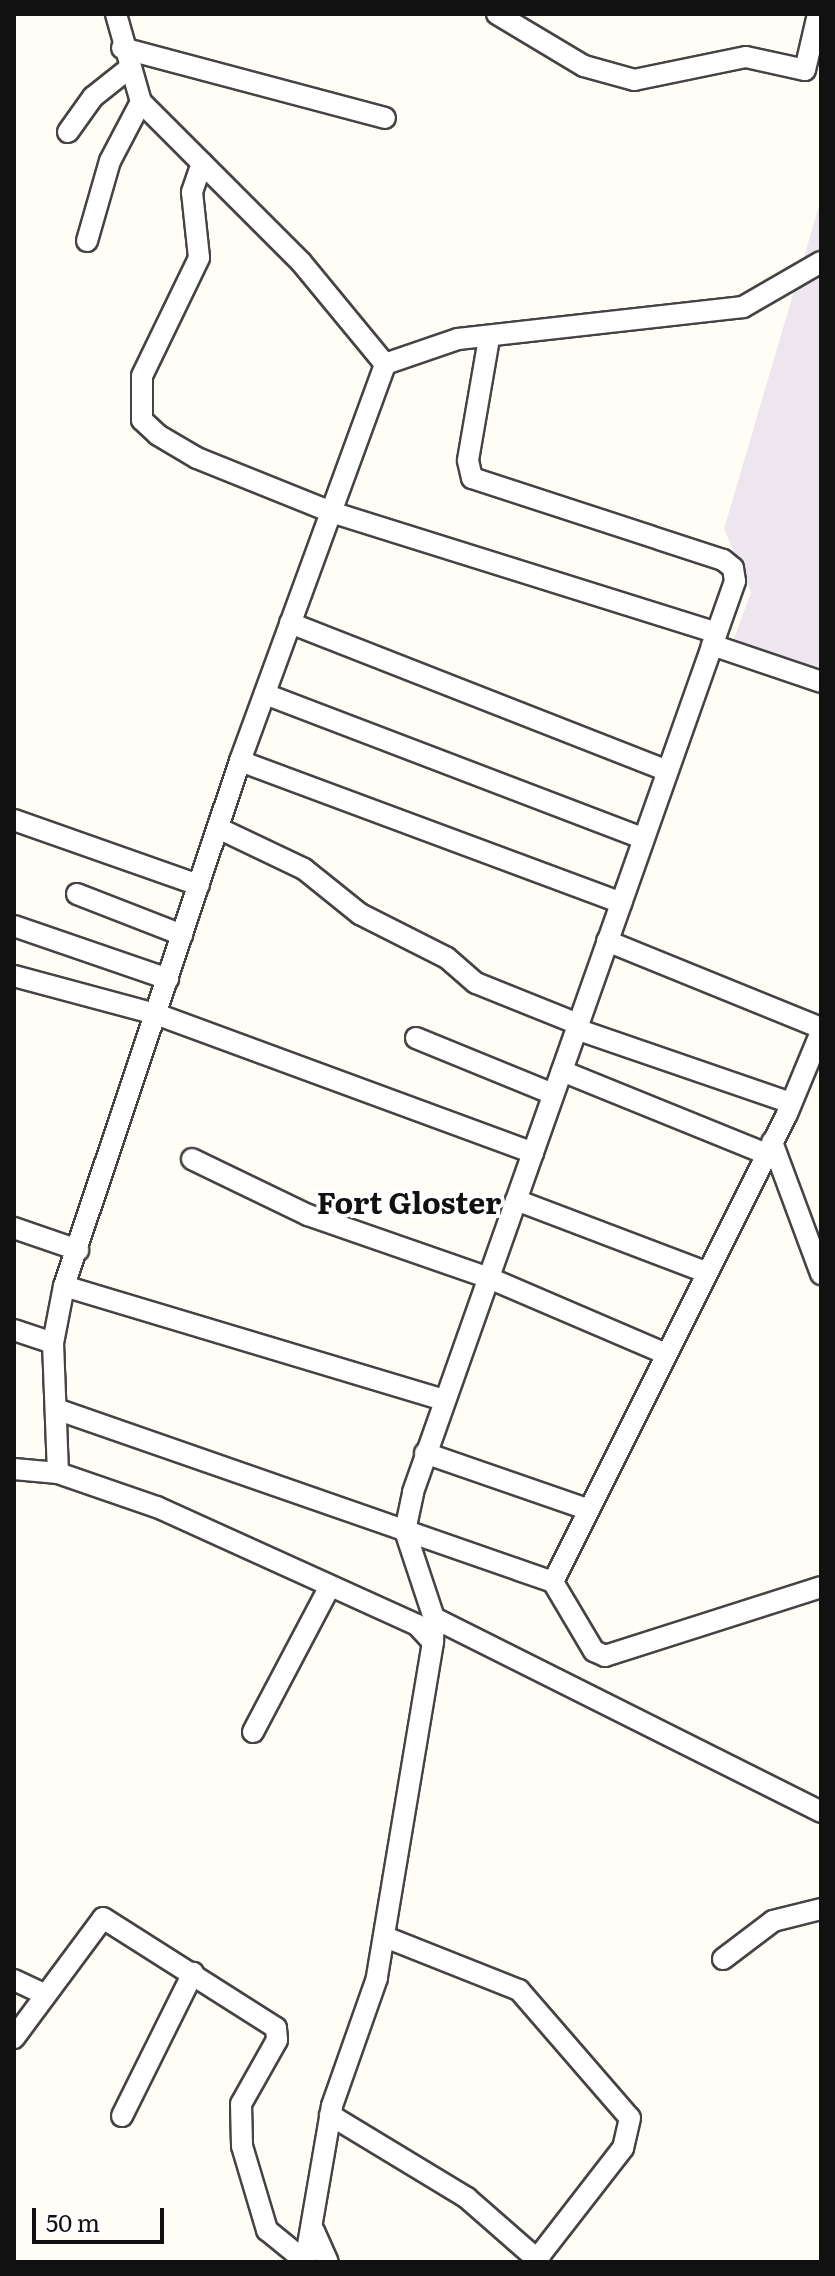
<!DOCTYPE html>
<style>
body{margin:0}
#map{position:relative;width:835px;height:2276px;overflow:hidden;background:#fffdf5;font-family:Literata,serif}
div>[style]{position:absolute}
[style*='--x']{left:calc(var(--x)*1px);top:calc(var(--y)*1px);width:calc(var(--w)*1px);rotate:calc(var(--a)*1deg)}
.industrial>*{inset:0;background:#eee6ef}
.roads{filter:drop-shadow(2px 0 #444) drop-shadow(-2px 0 #444) drop-shadow(0 2px #444) drop-shadow(0 -2px #444)}
.minor>*{height:20px;margin:-10px;padding:0 10px;transform-origin:10px;border-radius:10px;background:#fff}
span{translate:-50% -50%;white-space:nowrap;text-align:center;line-height:1.15;-webkit-text-stroke:8px #fff;paint-order:stroke}
.district-label{font-size:30px;color:#111;font-weight:700}
.frame{position:absolute;inset:0;border:16px solid #111;pointer-events:none}
.scale{position:absolute;left:32px;top:2208px;width:132px;height:36px;box-sizing:border-box;border:4px solid #111;border-top:0;padding-left:10px;font-size:24px;line-height:28px;white-space:nowrap;color:#111;-webkit-text-stroke:6px #fff;paint-order:stroke}
</style>
<div id="map">
<div class="industrial">
<div style="clip-path:polygon(821px 199px,821px 676px,731px 647px,751px 592px,724px 529px)"></div>
</div>
<div class="roads">
<div class="minor">
<div style="--x:497;--y:14;--w:101;--a:30.9"></div>
<div style="--x:584;--y:66;--w:52;--a:15.6"></div>
<div style="--x:634;--y:80;--w:114;--a:-11.6"></div>
<div style="--x:746;--y:57;--w:60;--a:12.4"></div>
<div style="--x:805;--y:70;--w:57;--a:-76.9"></div>
<div style="--x:122;--y:48;--w:272;--a:14.9"></div>
<div style="--x:68;--y:132;--w:43;--a:-54.5"></div>
<div style="--x:93;--y:97;--w:43;--a:-38.5"></div>
<div style="--x:202;--y:163;--w:31;--a:109"></div>
<div style="--x:192;--y:192;--w:66;--a:83.9"></div>
<div style="--x:199;--y:258;--w:131;--a:115.8"></div>
<div style="--x:142;--y:376;--w:44;--a:90"></div>
<div style="--x:142;--y:420;--w:22;--a:43"></div>
<div style="--x:158;--y:435;--w:45;--a:30.5"></div>
<div style="--x:197;--y:458;--w:144;--a:21.9"></div>
<div style="--x:331;--y:512;--w:404;--a:17.4"></div>
<div style="--x:87;--y:241;--w:83;--a:-74"></div>
<div style="--x:110;--y:161;--w:67;--a:-62.3"></div>
<div style="--x:385;--y:364;--w:77;--a:-18.9"></div>
<div style="--x:458;--y:339;--w:287;--a:-6.4"></div>
<div style="--x:743;--y:307;--w:90;--a:-30"></div>
<div style="--x:290;--y:623;--w:405;--a:21.4"></div>
<div style="--x:712;--y:645;--w:115;--a:18.7"></div>
<div style="--x:265;--y:694;--w:404;--a:20.9"></div>
<div style="--x:240;--y:761;--w:407;--a:20.4"></div>
<div style="--x:14;--y:820;--w:196;--a:19.4"></div>
<div style="--x:218;--y:828;--w:95;--a:25.5"></div>
<div style="--x:304;--y:869;--w:72;--a:38.8"></div>
<div style="--x:360;--y:914;--w:97;--a:26.8"></div>
<div style="--x:447;--y:958;--w:38;--a:41"></div>
<div style="--x:476;--y:983;--w:110;--a:21.9"></div>
<div style="--x:77;--y:894;--w:113;--a:21.3"></div>
<div style="--x:14;--y:926;--w:163;--a:19"></div>
<div style="--x:607;--y:941;--w:231;--a:22.1"></div>
<div style="--x:14;--y:976;--w:147;--a:15"></div>
<div style="--x:156;--y:1014;--w:402;--a:20.2"></div>
<div style="--x:576;--y:1029;--w:227;--a:19"></div>
<div style="--x:416;--y:1038;--w:148;--a:22.2"></div>
<div style="--x:562;--y:1071;--w:220;--a:22.1"></div>
<div style="--x:772;--y:1142;--w:141;--a:69.6"></div>
<div style="--x:192;--y:1159;--w:129;--a:25.8"></div>
<div style="--x:308;--y:1215;--w:192;--a:19.2"></div>
<div style="--x:489;--y:1278;--w:190;--a:23.2"></div>
<div style="--x:516;--y:1200;--w:203;--a:20.8"></div>
<div style="--x:14;--y:1228;--w:68;--a:19"></div>
<div style="--x:64;--y:1286;--w:397;--a:16.7"></div>
<div style="--x:14;--y:1330;--w:41;--a:18.4"></div>
<div style="--x:56;--y:1409;--w:526;--a:19.19"></div>
<div style="--x:553;--y:1582;--w:523;--a:-63.43"></div>
<div style="--x:787;--y:1114;--w:89;--a:-67.5"></div>
<div style="--x:425;--y:1453;--w:171;--a:19.1"></div>
<div style="--x:14;--y:1469;--w:44;--a:5.2"></div>
<div style="--x:58;--y:1473;--w:105;--a:19"></div>
<div style="--x:157;--y:1507;--w:286;--a:24.4"></div>
<div style="--x:417;--y:1625;--w:23;--a:47"></div>
<div style="--x:433;--y:1642;--w:341;--a:99.5"></div>
<div style="--x:377;--y:1978;--w:136;--a:109.4"></div>
<div style="--x:332;--y:2106;--w:158;--a:99.8"></div>
<div style="--x:58;--y:1473;--w:130;--a:-92.2"></div>
<div style="--x:53;--y:1343;--w:58;--a:-79.1"></div>
<div style="--x:64;--y:1286;--w:554;--a:-71.47"></div>
<div style="--x:240;--y:761;--w:423;--a:-69.9"></div>
<div style="--x:385;--y:364;--w:132;--a:-129.5"></div>
<div style="--x:301;--y:262;--w:226;--a:-135"></div>
<div style="--x:141;--y:102;--w:91;--a:-105.9"></div>
<div style="--x:553;--y:1582;--w:80;--a:59.3"></div>
<div style="--x:594;--y:1651;--w:12;--a:24"></div>
<div style="--x:605;--y:1656;--w:227;--a:-17.7"></div>
<div style="--x:434;--y:1618;--w:433;--a:26.6"></div>
<div style="--x:433;--y:1642;--w:24;--a:-88"></div>
<div style="--x:434;--y:1618;--w:92;--a:-108.4"></div>
<div style="--x:405;--y:1531;--w:40;--a:-78"></div>
<div style="--x:413;--y:1492;--w:966;--a:-70.53"></div>
<div style="--x:735;--y:581;--w:13;--a:-99"></div>
<div style="--x:733;--y:568;--w:13;--a:-141"></div>
<div style="--x:723;--y:560;--w:264;--a:-161.9"></div>
<div style="--x:472;--y:478;--w:18;--a:-103"></div>
<div style="--x:468;--y:460;--w:123;--a:-80.2"></div>
<div style="--x:253;--y:1732;--w:165;--a:-62.2"></div>
<div style="--x:385;--y:1937;--w:144;--a:21.6"></div>
<div style="--x:519;--y:1990;--w:169;--a:49.1"></div>
<div style="--x:630;--y:2118;--w:31;--a:103"></div>
<div style="--x:623;--y:2148;--w:140;--a:127.8"></div>
<div style="--x:723;--y:1959;--w:63;--a:-37.2"></div>
<div style="--x:773;--y:1921;--w:49;--a:-14"></div>
<div style="--x:14;--y:1980;--w:33;--a:25"></div>
<div style="--x:14;--y:2038;--w:149;--a:-53.4"></div>
<div style="--x:103;--y:1918;--w:205;--a:32.4"></div>
<div style="--x:276;--y:2028;--w:12;--a:85"></div>
<div style="--x:277;--y:2040;--w:73;--a:119.4"></div>
<div style="--x:241;--y:2104;--w:42;--a:88.6"></div>
<div style="--x:242;--y:2146;--w:88;--a:73.4"></div>
<div style="--x:267;--y:2230;--w:49;--a:39.2"></div>
<div style="--x:330;--y:2115;--w:160;--a:31.2"></div>
<div style="--x:467;--y:2198;--w:97;--a:41.2"></div>
<div style="--x:122;--y:2116;--w:160;--a:-63.6"></div>
<div style="--x:314;--y:2231;--w:34;--a:66"></div>
</div>
</div>
<div class="district-label">
<span style="left:409px;top:1201px">Fort Gloster</span>
</div>
<div class="frame"></div>
<div class="scale">50 m</div>
</div>
